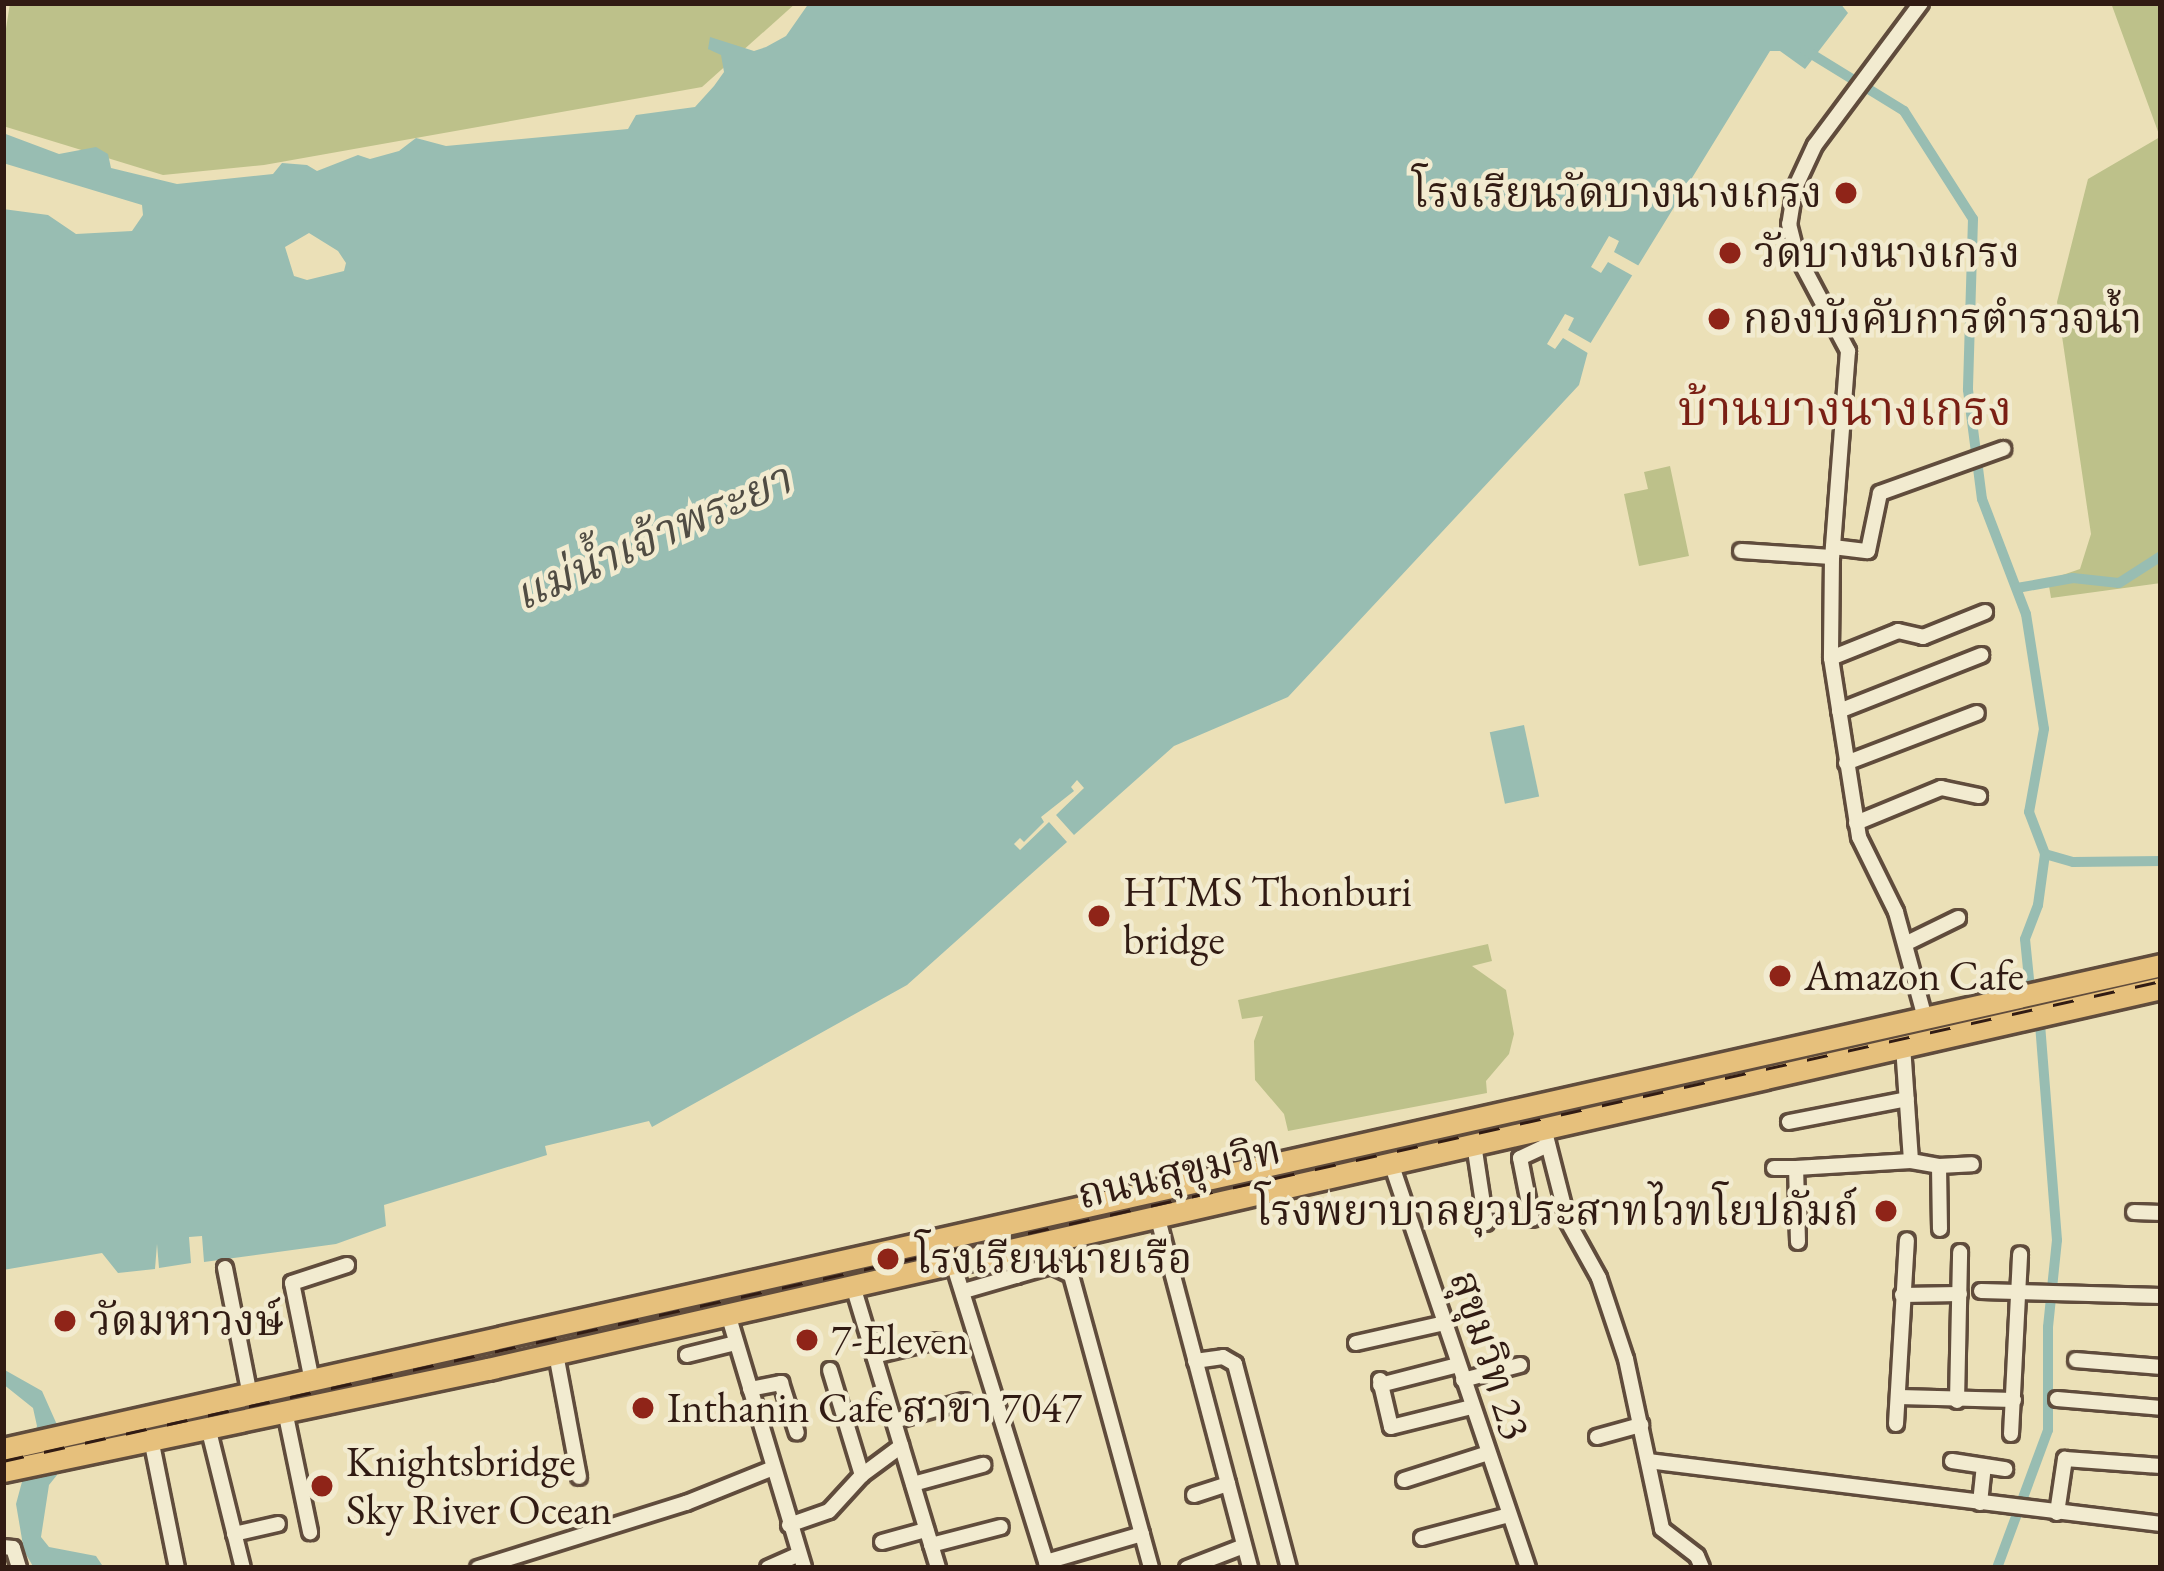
<!DOCTYPE html>
<meta charset="utf-8">
<style>
body{margin:0}
#map{position:relative;width:2164px;height:1571px;overflow:hidden;background:#ebe0b7;font-family:"EB Garamond","Noto Serif Thai",serif}
div>[style]{position:absolute}
[style*='--x']{left:calc(var(--x)*1px);top:calc(var(--y)*1px);width:calc(var(--w)*1px);rotate:calc(var(--a)*1deg)}
.green>*{inset:0;background:#bdc18a}
.water>*{inset:0;background:#98bdb2;transform-origin:0 0}
.pier>*{inset:0;background:#ebe0b7}
.canal>*{height:10px;margin:-5px;padding:0 5px;transform-origin:5px;border-radius:5px;background:#98bdb2}
.roads{filter:drop-shadow(3px 0 #604c3c) drop-shadow(-3px 0 #604c3c) drop-shadow(0 3px #604c3c) drop-shadow(0 -3px #604c3c)}
.minor>*{height:14px;margin:-7px;padding:0 7px;transform-origin:7px;border-radius:7px;background:#f2ebd0}
.highway>*{height:21px;margin:-10.5px;padding:0 10.5px;transform-origin:10.5px;border-radius:10.5px;background:#e6c07c}
.rail>*{height:3px;margin-top:-1.5px;transform-origin:0;background:repeating-linear-gradient(90deg,#311b13 0 21px,transparent 0 42px)}
.dots>*{width:33px;height:33px;translate:-50% -50%;box-sizing:border-box;border:6px solid #f2ebd0;border-radius:50%}
span{translate:-50% -50%;white-space:nowrap;text-align:center;line-height:1.15;-webkit-text-stroke:9px #f2ebd0;paint-order:stroke}
.poi-label{font-size:42px;color:#311b13}
.right{translate:-100% -50%;text-align:right}
.left{translate:0 -50%;text-align:left}
.street-label{font-size:42px;color:#311b13}
.water-label{font-size:45px;color:#504c43;font-style:italic}
.quarter-label{font-size:48px;color:#7a1f14}
.frame{position:absolute;inset:0;border:6px solid #311b13;pointer-events:none}
</style>
<div id="map">
<div class="green">
<div style="clip-path:polygon(10px 3px,796px 3px,702px 87px,264px 165px,163px 175px,3px 126px,3px 48px)"></div>
<div style="clip-path:polygon(2111px 3px,2161px 3px,2161px 583px,2051px 598px,2048px 580px,2080px 569px,2091px 534px,2057px 302px,2088px 179px,2160px 137px)"></div>
<div style="clip-path:polygon(1670px 466px,1689px 556px,1639px 566px,1624px 494px,1648px 489px,1644px 472px)"></div>
<div style="clip-path:polygon(1488px 944px,1492px 961px,1472px 966px,1506px 990px,1514px 1034px,1509px 1054px,1486px 1081px,1487px 1093px,1288px 1131px,1284px 1114px,1255px 1080px,1254px 1041px,1263px 1016px,1242px 1019px,1238px 1000px)"></div>
</div>
<div class="water">
<div style="clip-path:polygon(evenodd,809px 3px,1840px 3px,1848px 13px,1805px 69px,1780px 51px,1770px 51px,1590px 344px,1579px 385px,1288px 697px,1174px 746px,1074px 835px,1056px 815px,1084px 788px,1077px 780px,1071px 787px,1074px 791px,1041px 817px,1044px 822px,1024px 842px,1020px 838px,1014px 844px,1020px 850px,1049px 822px,1067px 842px,907px 985px,652px 1127px,649px 1121px,545px 1146px,547px 1155px,384px 1205px,386px 1226px,336px 1244px,204px 1262px,202px 1236px,189px 1237px,191px 1263px,159px 1268px,157px 1244px,155px 1269px,118px 1273px,102px 1253px,3px 1270px,3px 209px,48px 215px,76px 234px,132px 231px,143px 215px,142px 205px,3px 163px,3px 133px,59px 154px,96px 147px,108px 154px,111px 168px,177px 184px,273px 174px,282px 163px,307px 165px,317px 171px,358px 155px,370px 159px,399px 151px,416px 138px,446px 146px,628px 129px,636px 115px,695px 107px,714px 86px,724px 72px,721px 55px,708px 49px,710px 37px,754px 51px,766px 47px,786px 36px,809px 3px,309px 233px,338px 251px,346px 263px,344px 271px,307px 280px,294px 276px,285px 247px,309px 233px)"></div>
<div style="left:1524px;top:725px;width:73px;height:35px;rotate:78deg"></div>
<div style="clip-path:polygon(3px 1369px,42px 1391px,58px 1427px,57px 1475px,49px 1485px,41px 1537px,49px 1547px,96px 1556px,104px 1568px,34px 1568px,24px 1551px,16px 1504px,37px 1426px,33px 1408px,3px 1384px)"></div>
</div>
<div class="pier">
<div style="clip-path:polygon(1609px 236px,1619px 241px,1614px 252px,1641px 267px,1635px 277px,1608px 262px,1601px 273px,1591px 267px)"></div>
<div style="clip-path:polygon(1565px 314px,1574px 318px,1568px 330px,1596px 346px,1591px 355px,1563px 338px,1555px 349px,1547px 344px)"></div>
</div>
<div class="canal">
<div style="--x:1805;--y:50;--w:116;--a:31.6"></div>
<div style="--x:1904;--y:111;--w:128;--a:57.4"></div>
<div style="--x:1973;--y:219;--w:171;--a:91.7"></div>
<div style="--x:1968;--y:390;--w:110;--a:82.7"></div>
<div style="--x:1982;--y:499;--w:123;--a:69.1"></div>
<div style="--x:2026;--y:614;--w:116;--a:81.1"></div>
<div style="--x:2044;--y:729;--w:84;--a:100.2"></div>
<div style="--x:2029;--y:812;--w:45;--a:69.1"></div>
<div style="--x:2045;--y:854;--w:29;--a:16"></div>
<div style="--x:2073;--y:862;--w:88;--a:-0.7"></div>
<div style="--x:2017;--y:588;--w:57;--a:-10.1"></div>
<div style="--x:2073;--y:578;--w:46;--a:6.2"></div>
<div style="--x:2119;--y:583;--w:50;--a:-32.7"></div>
<div style="--x:2029;--y:979;--w:40;--a:-95.7"></div>
<div style="--x:2025;--y:939;--w:36;--a:-69"></div>
<div style="--x:2038;--y:905;--w:51;--a:-82.2"></div>
<div style="--x:1997;--y:1568;--w:147;--a:-69.7"></div>
<div style="--x:2048;--y:1430;--w:103;--a:-90"></div>
<div style="--x:2048;--y:1327;--w:87;--a:-84.1"></div>
<div style="--x:2057;--y:1240;--w:216;--a:-94.5"></div>
</div>
<div class="roads">
<div class="minor">
<div style="--x:1921;--y:3;--w:177;--a:126.7"></div>
<div style="--x:1815;--y:145;--w:47;--a:114.9"></div>
<div style="--x:1795;--y:188;--w:36;--a:99"></div>
<div style="--x:1789;--y:224;--w:32;--a:76"></div>
<div style="--x:1797;--y:255;--w:109;--a:62"></div>
<div style="--x:1848;--y:351;--w:207;--a:94.4"></div>
<div style="--x:1832;--y:557;--w:101;--a:90.6"></div>
<div style="--x:1831;--y:658;--w:181;--a:81.1"></div>
<div style="--x:1859;--y:837;--w:84;--a:63.7"></div>
<div style="--x:1896;--y:912;--w:110;--a:74.7"></div>
<div style="--x:1833;--y:547;--w:35;--a:7"></div>
<div style="--x:1868;--y:551;--w:59;--a:-78.3"></div>
<div style="--x:1880;--y:493;--w:131;--a:-19.7"></div>
<div style="--x:1741;--y:551;--w:91;--a:3.8"></div>
<div style="--x:1831;--y:658;--w:72;--a:-21.9"></div>
<div style="--x:1898;--y:631;--w:26;--a:13"></div>
<div style="--x:1923;--y:637;--w:67;--a:-22"></div>
<div style="--x:1839;--y:711;--w:153;--a:-21.5"></div>
<div style="--x:1846;--y:763;--w:140;--a:-20.9"></div>
<div style="--x:1856;--y:823;--w:92;--a:-22.4"></div>
<div style="--x:1941;--y:788;--w:39;--a:12"></div>
<div style="--x:1907;--y:943;--w:57;--a:-26.1"></div>
<div style="--x:1903;--y:1046;--w:115;--a:86"></div>
<div style="--x:1911;--y:1161;--w:28;--a:10"></div>
<div style="--x:1939;--y:1166;--w:63;--a:89.1"></div>
<div style="--x:1789;--y:1122;--w:120;--a:-11"></div>
<div style="--x:1544;--y:1128;--w:97;--a:75.7"></div>
<div style="--x:1568;--y:1222;--w:64;--a:61"></div>
<div style="--x:1599;--y:1278;--w:85;--a:71.6"></div>
<div style="--x:1626;--y:1359;--w:174;--a:78"></div>
<div style="--x:1662;--y:1529;--w:44;--a:37.6"></div>
<div style="--x:1697;--y:1556;--w:13;--a:67"></div>
<div style="--x:1474;--y:1144;--w:80;--a:81.4"></div>
<div style="--x:1391;--y:1163;--w:428;--a:71.3"></div>
<div style="--x:1939;--y:1166;--w:33;--a:-3"></div>
<div style="--x:1774;--y:1168;--w:22;--a:0"></div>
<div style="--x:2134;--y:1212;--w:27;--a:2"></div>
<div style="--x:1157;--y:1215;--w:365;--a:75.2"></div>
<div style="--x:1532;--y:1219;--w:62;--a:-101.1"></div>
<div style="--x:1520;--y:1158;--w:31;--a:-25"></div>
<div style="--x:1798;--y:1242;--w:74;--a:-91.5"></div>
<div style="--x:1796;--y:1168;--w:115;--a:-3.5"></div>
<div style="--x:1009;--y:1251;--w:26;--a:74"></div>
<div style="--x:1016;--y:1276;--w:37;--a:-16"></div>
<div style="--x:1052;--y:1266;--w:21;--a:25"></div>
<div style="--x:1071;--y:1275;--w:304;--a:74.7"></div>
<div style="--x:953;--y:1263;--w:319;--a:72.7"></div>
<div style="--x:225;--y:1268;--w:130;--a:78.9"></div>
<div style="--x:853;--y:1286;--w:295;--a:73.2"></div>
<div style="--x:964;--y:1291;--w:54;--a:-16.1"></div>
<div style="--x:1981;--y:1291;--w:180;--a:1.6"></div>
<div style="--x:1902;--y:1295;--w:58;--a:-1"></div>
<div style="--x:728;--y:1314;--w:265;--a:73.3"></div>
<div style="--x:1356;--y:1343;--w:91;--a:-12.7"></div>
<div style="--x:556;--y:1354;--w:125;--a:79.4"></div>
<div style="--x:687;--y:1355;--w:50;--a:-13.8"></div>
<div style="--x:874;--y:1356;--w:64;--a:-13.6"></div>
<div style="--x:2076;--y:1360;--w:85;--a:4.7"></div>
<div style="--x:1195;--y:1361;--w:28;--a:-8"></div>
<div style="--x:1223;--y:1357;--w:14;--a:30"></div>
<div style="--x:1235;--y:1364;--w:211;--a:75.2"></div>
<div style="--x:830;--y:1370;--w:110;--a:73.1"></div>
<div style="--x:1380;--y:1380;--w:48;--a:76.8"></div>
<div style="--x:1391;--y:1427;--w:83;--a:-13.9"></div>
<div style="--x:1463;--y:1380;--w:59;--a:-14.7"></div>
<div style="--x:312;--y:1381;--w:100;--a:-101.5"></div>
<div style="--x:292;--y:1283;--w:58;--a:-18.1"></div>
<div style="--x:1380;--y:1385;--w:81;--a:-14.4"></div>
<div style="--x:750;--y:1389;--w:32;--a:-11"></div>
<div style="--x:781;--y:1383;--w:52;--a:72.3"></div>
<div style="--x:1899;--y:1397;--w:115;--a:1.5"></div>
<div style="--x:2057;--y:1399;--w:104;--a:4.9"></div>
<div style="--x:1957;--y:1401;--w:149;--a:-88.8"></div>
<div style="--x:285;--y:1411;--w:124;--a:78.3"></div>
<div style="--x:894;--y:1421;--w:73;--a:-15.9"></div>
<div style="--x:1896;--y:1424;--w:184;--a:-86.6"></div>
<div style="--x:208;--y:1427;--w:145;--a:76.1"></div>
<div style="--x:2011;--y:1434;--w:180;--a:-87.1"></div>
<div style="--x:1597;--y:1437;--w:46;--a:-15.3"></div>
<div style="--x:151;--y:1439;--w:132;--a:78.6"></div>
<div style="--x:1648;--y:1461;--w:517;--a:7"></div>
<div style="--x:1952;--y:1461;--w:54;--a:8.6"></div>
<div style="--x:1404;--y:1480;--w:88;--a:-17.8"></div>
<div style="--x:913;--y:1484;--w:73;--a:-15.2"></div>
<div style="--x:1194;--y:1495;--w:36;--a:-18"></div>
<div style="--x:1980;--y:1503;--w:37;--a:-84"></div>
<div style="--x:2057;--y:1513;--w:55;--a:-81.6"></div>
<div style="--x:2065;--y:1459;--w:96;--a:4.2"></div>
<div style="--x:789;--y:1525;--w:42;--a:-19.3"></div>
<div style="--x:829;--y:1511;--w:49;--a:-47.5"></div>
<div style="--x:862;--y:1475;--w:49;--a:-36.6"></div>
<div style="--x:234;--y:1534;--w:45;--a:-12.8"></div>
<div style="--x:1422;--y:1538;--w:90;--a:-14.8"></div>
<div style="--x:882;--y:1542;--w:46;--a:-15.3"></div>
<div style="--x:931;--y:1545;--w:72;--a:-14.4"></div>
<div style="--x:3;--y:1547;--w:10;--a:6"></div>
<div style="--x:13;--y:1548;--w:21;--a:73"></div>
<div style="--x:1046;--y:1562;--w:100;--a:-16.3"></div>
<div style="--x:478;--y:1568;--w:218;--a:-17.4"></div>
<div style="--x:686;--y:1503;--w:94;--a:-21.9"></div>
<div style="--x:768;--y:1568;--w:34;--a:-24"></div>
<div style="--x:1187;--y:1568;--w:61;--a:-21.1"></div>
</div>
<div class="highway">
<div style="--x:3;--y:1449;--w:2212;--a:-12.64"></div>
<div style="--x:3;--y:1471;--w:496;--a:-11.9"></div>
<div style="--x:488;--y:1369;--w:1716;--a:-12.83"></div>
</div>
</div>
<div class="rail">
<div style="--x:3;--y:1461;--w:2211;--a:-12.54"></div>
</div>
<div class="dots">
<div style="left:1846px;top:193px;background:#8f2418"></div>
<div style="left:1730px;top:253px;background:#8f2418"></div>
<div style="left:1719px;top:319px;background:#8f2418"></div>
<div style="left:1099px;top:916px;background:#8f2418"></div>
<div style="left:1780px;top:976px;background:#8f2418"></div>
<div style="left:1886px;top:1211px;background:#8f2418"></div>
<div style="left:888px;top:1259px;background:#8f2418"></div>
<div style="left:65px;top:1321px;background:#8f2418"></div>
<div style="left:807px;top:1340px;background:#8f2418"></div>
<div style="left:643px;top:1408px;background:#8f2418"></div>
<div style="left:322px;top:1486px;background:#8f2418"></div>
</div>
<div class="poi-label">
<span class="right" style="left:1822px;top:193px">โรงเรียนวัดบางนางเกรง</span>
<span class="left" style="left:1754px;top:253px">วัดบางนางเกรง</span>
<span class="left" style="left:1743px;top:319px">กองบังคับการตำรวจน้ำ</span>
<span class="left" style="left:1123px;top:916px">HTMS Thonburi<br>bridge</span>
<span class="left" style="left:1804px;top:976px">Amazon Cafe</span>
<span class="right" style="left:1859px;top:1211px">โรงพยาบาลยุวประสาทไวทโยปถัมถ์</span>
<span class="left" style="left:915px;top:1259px">โรงเรียนนายเรือ</span>
<span class="left" style="left:89px;top:1321px">วัดมหาวงษ์</span>
<span class="left" style="left:831px;top:1340px">7-Eleven</span>
<span class="left" style="left:667px;top:1408px">Inthanin Cafe สาขา 7047</span>
<span class="left" style="left:346px;top:1486px">Knightsbridge<br>Sky River Ocean</span>
</div>
<div class="street-label">
<span style="left:1179px;top:1172px;rotate:-13deg">ถนนสุขุมวิท</span>
<span style="left:1490px;top:1355px;rotate:72deg">สุขุมวิท 23</span>
</div>
<div class="water-label">
<span style="left:652px;top:537px;rotate:-24deg">แม่น้ำเจ้าพระยา</span>
</div>
<div class="quarter-label">
<span style="left:1845px;top:409px">บ้านบางนางเกรง</span>
</div>
<div class="frame"></div>
</div>
